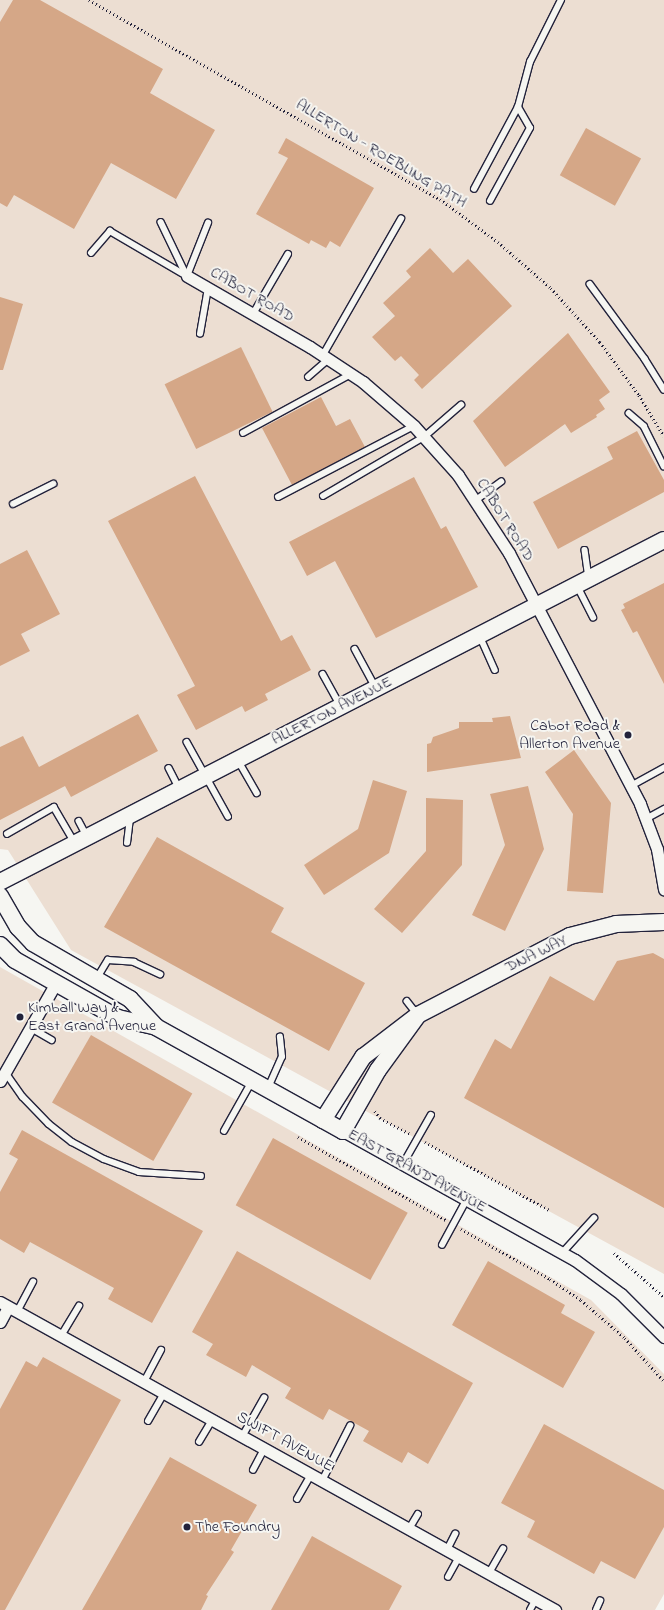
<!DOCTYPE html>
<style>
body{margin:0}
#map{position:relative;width:664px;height:1610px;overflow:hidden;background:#f6f6f2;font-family:"Indie Flower",sans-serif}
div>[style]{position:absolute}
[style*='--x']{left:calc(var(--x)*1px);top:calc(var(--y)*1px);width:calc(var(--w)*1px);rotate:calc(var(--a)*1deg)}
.built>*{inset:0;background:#ecded2}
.building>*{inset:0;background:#d5a787;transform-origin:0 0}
.path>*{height:2.5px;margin-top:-1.25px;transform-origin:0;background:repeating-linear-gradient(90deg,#22223b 0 1px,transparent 0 4px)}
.roads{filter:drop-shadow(1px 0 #22223b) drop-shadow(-1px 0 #22223b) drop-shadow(0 1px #22223b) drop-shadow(0 -1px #22223b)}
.lane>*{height:5.5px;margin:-2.75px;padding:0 2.75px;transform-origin:2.75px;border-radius:2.75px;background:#f6f6f2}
.street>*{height:11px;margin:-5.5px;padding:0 5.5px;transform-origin:5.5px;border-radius:5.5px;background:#f6f6f2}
.secondary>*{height:16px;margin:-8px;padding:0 8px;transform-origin:8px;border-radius:8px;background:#f6f6f2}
.dots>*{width:11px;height:11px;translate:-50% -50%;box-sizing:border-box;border:2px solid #f6f6f2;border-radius:50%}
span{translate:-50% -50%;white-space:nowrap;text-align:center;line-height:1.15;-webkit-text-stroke:4px #f6f6f2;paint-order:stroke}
.street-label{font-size:16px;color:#22223b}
.poi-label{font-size:16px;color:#22223b}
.right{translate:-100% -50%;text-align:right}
.left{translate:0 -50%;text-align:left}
</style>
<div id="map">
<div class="built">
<div style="clip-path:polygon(0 0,664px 0,664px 1274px,71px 950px,8px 850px,0 849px)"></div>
<div style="clip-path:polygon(0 967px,591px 1300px,664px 1374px,664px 1594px,655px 1610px,0 1610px)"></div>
</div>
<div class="building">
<div style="clip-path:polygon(13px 0,40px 0,163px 69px,150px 93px,215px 130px,176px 199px,111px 163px,74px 229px,14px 195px,7px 207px,0 203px,0 22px)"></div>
<div style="left:586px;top:128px;width:63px;height:54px;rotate:29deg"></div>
<div style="clip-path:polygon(286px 138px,374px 188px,340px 247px,330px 241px,326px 248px,311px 240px,309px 244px,256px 214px,288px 158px,278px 153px)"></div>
<div style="clip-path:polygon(430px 248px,453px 273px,468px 259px,512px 306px,422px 389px,414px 380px,419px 375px,401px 356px,395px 361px,372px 337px,395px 316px,383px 303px,411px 277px,406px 271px)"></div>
<div style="clip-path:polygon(0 297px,23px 304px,3px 370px,0 370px)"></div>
<div style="clip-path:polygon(568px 333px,610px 392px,599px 400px,605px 409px,596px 415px,597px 417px,571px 433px,565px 424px,505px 467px,473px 421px)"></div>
<div style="left:241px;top:347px;width:72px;height:85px;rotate:64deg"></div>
<div style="clip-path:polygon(321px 397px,336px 426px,350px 419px,365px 447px,292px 485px,262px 428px)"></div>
<div style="clip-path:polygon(637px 431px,664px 480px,664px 492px,558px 549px,533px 502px,613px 459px,607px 447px)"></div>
<div style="clip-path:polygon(195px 476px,281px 641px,292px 635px,311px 670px,265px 694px,268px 700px,245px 712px,242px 706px,196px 730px,177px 695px,195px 686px,108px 521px)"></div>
<div style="clip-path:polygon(414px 477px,441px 529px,446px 526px,478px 587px,376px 638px,335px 561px,307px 576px,289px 542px)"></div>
<div style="clip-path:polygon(27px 550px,60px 614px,21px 634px,30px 651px,0 666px,0 564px)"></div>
<div style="clip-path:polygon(664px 583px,664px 684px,637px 631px,633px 633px,621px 610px,625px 608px,623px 604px)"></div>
<div style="clip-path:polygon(138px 714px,158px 751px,71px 797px,65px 786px,0 820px,0 747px,23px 736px,39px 767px)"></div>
<div style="clip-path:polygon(510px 716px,521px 758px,427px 772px,427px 744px,431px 743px,433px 737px,459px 728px,459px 722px,493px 722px,492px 718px)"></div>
<div style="clip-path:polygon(574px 750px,611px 803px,603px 893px,567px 891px,573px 814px,545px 772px)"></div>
<div style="clip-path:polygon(373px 780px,407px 791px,389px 853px,324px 895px,304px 865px,358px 829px)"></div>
<div style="clip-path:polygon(528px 786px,544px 849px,505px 931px,472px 915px,505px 845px,490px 794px)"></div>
<div style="clip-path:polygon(426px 798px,463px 800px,462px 865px,402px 933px,374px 909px,426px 851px)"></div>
<div style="clip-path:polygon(157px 837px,284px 908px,271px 932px,365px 983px,329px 1051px,104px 927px)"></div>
<div style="clip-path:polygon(653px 953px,664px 959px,664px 1208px,464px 1098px,495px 1039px,511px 1049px,550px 976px,594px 1001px,617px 961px)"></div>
<div style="left:91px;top:1035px;width:117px;height:78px;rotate:30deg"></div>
<div style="clip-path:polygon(22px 1130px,203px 1231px,152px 1323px,108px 1299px,114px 1288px,30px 1242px,24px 1253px,0 1239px,0 1192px,18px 1159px,9px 1154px)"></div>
<div style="left:273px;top:1138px;width:154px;height:77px;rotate:29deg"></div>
<div style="clip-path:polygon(237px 1251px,473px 1383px,428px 1464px,408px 1452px,402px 1463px,363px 1441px,369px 1431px,329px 1409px,323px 1420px,285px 1398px,291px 1388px,252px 1365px,246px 1377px,206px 1355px,213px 1344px,192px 1332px)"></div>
<div style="clip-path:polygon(488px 1261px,565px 1305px,561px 1313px,595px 1332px,563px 1388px,452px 1325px)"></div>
<div style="clip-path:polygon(43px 1357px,121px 1400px,5px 1610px,0 1610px,0 1409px,26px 1361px,37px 1367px)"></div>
<div style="clip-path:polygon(544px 1424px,664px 1490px,664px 1527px,635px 1579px,601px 1561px,594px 1574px,527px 1537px,535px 1521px,501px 1503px)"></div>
<div style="clip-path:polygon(170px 1457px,257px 1505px,231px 1550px,234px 1552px,206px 1595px,208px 1596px,201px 1610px,82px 1610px)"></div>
<div style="clip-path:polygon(312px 1536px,402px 1586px,389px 1610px,271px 1610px)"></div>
</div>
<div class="path">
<div style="--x:89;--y:0;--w:403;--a:29.6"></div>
<div style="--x:440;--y:199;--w:72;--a:36.6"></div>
<div style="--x:498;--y:242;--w:70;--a:41"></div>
<div style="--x:551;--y:288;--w:73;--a:47.8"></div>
<div style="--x:600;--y:342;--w:66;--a:53.7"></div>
<div style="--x:639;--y:395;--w:48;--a:58.6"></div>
<div style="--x:375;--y:1111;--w:9;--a:54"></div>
<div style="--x:380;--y:1118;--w:34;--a:28"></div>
<div style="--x:298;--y:1137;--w:170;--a:29.3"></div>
<div style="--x:425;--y:1142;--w:141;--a:28.7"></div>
<div style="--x:461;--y:1229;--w:102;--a:29.3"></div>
<div style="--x:550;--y:1279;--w:37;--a:34"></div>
<div style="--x:581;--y:1300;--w:58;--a:40.8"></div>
<div style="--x:625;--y:1338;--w:58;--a:47.8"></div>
<div style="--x:614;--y:1253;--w:67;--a:41.3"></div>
</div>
<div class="roads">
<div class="lane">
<div style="--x:474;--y:189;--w:93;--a:-61.8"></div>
<div style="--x:518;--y:107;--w:47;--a:-75.1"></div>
<div style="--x:530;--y:62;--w:69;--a:-63.4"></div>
<div style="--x:490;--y:201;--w:83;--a:-61.3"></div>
<div style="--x:530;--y:128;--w:24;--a:-120"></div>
<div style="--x:161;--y:222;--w:60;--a:64.3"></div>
<div style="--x:91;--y:253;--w:29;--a:-49"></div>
<div style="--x:110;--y:231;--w:89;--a:30.3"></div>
<div style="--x:187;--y:276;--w:57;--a:-68.4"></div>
<div style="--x:590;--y:284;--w:93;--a:53.7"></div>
<div style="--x:645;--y:359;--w:36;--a:58"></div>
<div style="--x:253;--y:314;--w:69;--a:-59.7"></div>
<div style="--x:200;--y:334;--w:47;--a:-80.1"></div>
<div style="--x:323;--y:355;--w:157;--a:-60.2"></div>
<div style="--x:308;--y:377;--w:28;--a:-41"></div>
<div style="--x:629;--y:413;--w:20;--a:41"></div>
<div style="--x:644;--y:426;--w:45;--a:63.4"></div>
<div style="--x:243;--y:433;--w:123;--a:-28.6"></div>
<div style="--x:323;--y:496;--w:117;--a:-30.3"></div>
<div style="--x:424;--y:437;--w:49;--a:-40.9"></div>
<div style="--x:278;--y:497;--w:153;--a:-27.6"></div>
<div style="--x:476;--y:500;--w:31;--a:-36"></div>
<div style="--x:13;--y:504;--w:45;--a:-26.6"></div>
<div style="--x:585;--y:550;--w:28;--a:82"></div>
<div style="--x:578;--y:587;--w:34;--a:63"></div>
<div style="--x:480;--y:636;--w:37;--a:66"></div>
<div style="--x:355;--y:649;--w:42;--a:61.6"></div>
<div style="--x:323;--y:674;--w:35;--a:61"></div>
<div style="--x:187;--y:742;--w:85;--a:61"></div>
<div style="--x:238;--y:760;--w:38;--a:60"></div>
<div style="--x:169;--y:768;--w:22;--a:63"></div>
<div style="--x:631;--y:786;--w:38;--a:-29"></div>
<div style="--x:646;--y:819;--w:21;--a:-29"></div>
<div style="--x:79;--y:821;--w:17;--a:62"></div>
<div style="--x:7;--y:834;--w:54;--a:-29.9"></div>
<div style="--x:54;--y:807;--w:42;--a:59.7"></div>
<div style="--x:127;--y:843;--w:26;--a:-83"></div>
<div style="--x:97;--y:978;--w:21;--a:-59"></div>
<div style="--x:108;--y:960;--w:26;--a:4"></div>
<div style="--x:134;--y:962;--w:29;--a:25"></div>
<div style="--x:407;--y:1001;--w:18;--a:52"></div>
<div style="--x:31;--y:1028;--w:24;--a:30"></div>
<div style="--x:6;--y:1073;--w:29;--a:55"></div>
<div style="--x:23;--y:1097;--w:37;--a:46"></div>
<div style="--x:49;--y:1124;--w:29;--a:38"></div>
<div style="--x:72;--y:1142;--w:36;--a:28"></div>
<div style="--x:104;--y:1159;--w:37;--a:20"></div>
<div style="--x:139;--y:1172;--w:62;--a:3.7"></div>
<div style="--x:268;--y:1088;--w:34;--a:-66"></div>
<div style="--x:282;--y:1057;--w:20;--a:-96"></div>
<div style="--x:224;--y:1131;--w:55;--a:-60.6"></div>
<div style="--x:403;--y:1164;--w:56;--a:-60.3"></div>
<div style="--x:442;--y:1245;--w:52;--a:-61.5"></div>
<div style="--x:563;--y:1252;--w:46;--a:-47.6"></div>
<div style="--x:17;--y:1312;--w:34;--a:-62"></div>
<div style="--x:61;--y:1336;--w:35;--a:-59"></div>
<div style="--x:144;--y:1382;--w:36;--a:-62"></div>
<div style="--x:148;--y:1421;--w:32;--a:-60"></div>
<div style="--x:242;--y:1437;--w:45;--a:-60.6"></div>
<div style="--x:199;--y:1442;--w:26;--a:-59"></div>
<div style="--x:253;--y:1470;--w:24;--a:-62"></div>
<div style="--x:322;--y:1481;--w:62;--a:-63"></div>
<div style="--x:297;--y:1499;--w:28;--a:-60"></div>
<div style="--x:409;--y:1529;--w:17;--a:-59"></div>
<div style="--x:447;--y:1550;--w:18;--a:-63"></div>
<div style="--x:489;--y:1573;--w:28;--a:-60"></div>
<div style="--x:448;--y:1577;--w:23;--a:-61"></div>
<div style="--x:530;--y:1610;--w:13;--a:-61"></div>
<div style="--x:596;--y:1610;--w:10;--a:-66"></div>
</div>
<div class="street">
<div style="--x:187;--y:276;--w:142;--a:30"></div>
<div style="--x:310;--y:347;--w:64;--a:33.4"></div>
<div style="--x:363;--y:382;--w:67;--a:40.8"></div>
<div style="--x:414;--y:426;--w:66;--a:48.1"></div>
<div style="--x:458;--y:475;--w:93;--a:56.8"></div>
<div style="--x:509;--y:553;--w:283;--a:62.4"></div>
<div style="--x:640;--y:804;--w:48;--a:69.3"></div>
<div style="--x:657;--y:849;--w:41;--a:80.1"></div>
<div style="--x:0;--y:1081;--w:113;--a:-60.3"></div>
<div style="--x:343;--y:1131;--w:265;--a:29.1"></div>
<div style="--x:575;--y:1260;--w:57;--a:36.5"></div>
<div style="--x:621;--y:1294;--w:61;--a:45"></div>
<div style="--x:0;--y:1302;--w:635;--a:29.03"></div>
<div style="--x:0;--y:1322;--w:17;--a:-62"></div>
</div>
<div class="secondary">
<div style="--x:0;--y:882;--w:747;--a:-27.25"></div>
<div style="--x:0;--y:896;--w:36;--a:60"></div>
<div style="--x:18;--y:927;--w:22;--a:47"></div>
<div style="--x:33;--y:943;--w:112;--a:30"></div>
<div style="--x:130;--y:999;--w:38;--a:47"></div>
<div style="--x:0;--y:945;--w:21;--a:45"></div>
<div style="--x:15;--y:960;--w:118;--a:29.4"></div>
<div style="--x:118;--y:1018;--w:39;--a:13"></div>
<div style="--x:156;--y:1027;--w:214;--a:29.1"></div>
<div style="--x:343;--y:1131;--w:70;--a:-60.2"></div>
<div style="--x:378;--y:1070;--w:68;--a:-54"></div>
<div style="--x:323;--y:1120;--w:75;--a:-57.6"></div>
<div style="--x:363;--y:1057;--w:69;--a:-37.4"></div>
<div style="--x:418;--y:1015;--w:171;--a:-27.5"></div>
<div style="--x:570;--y:936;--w:48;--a:-14.6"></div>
<div style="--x:616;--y:924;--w:48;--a:-2.4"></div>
</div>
</div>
<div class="dots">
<div style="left:628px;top:735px;background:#22223b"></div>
<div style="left:20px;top:1017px;background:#22223b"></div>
<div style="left:187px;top:1527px;background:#22223b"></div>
</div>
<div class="street-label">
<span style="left:381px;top:154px;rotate:31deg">ALLERTON - ROEBLING PATH</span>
<span style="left:252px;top:295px;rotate:30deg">CABOT ROAD</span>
<span style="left:505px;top:520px;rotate:58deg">CABOT ROAD</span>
<span style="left:332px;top:711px;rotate:-27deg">ALLERTON AVENUE</span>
<span style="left:536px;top:954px;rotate:-26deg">DNA WAY</span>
<span style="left:417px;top:1171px;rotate:29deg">EAST GRAND AVENUE</span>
<span style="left:285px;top:1442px;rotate:29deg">SWIFT AVENUE</span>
</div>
<div class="poi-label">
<span class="right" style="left:620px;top:735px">Cabot Road &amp;<br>Allerton Avenue</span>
<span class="left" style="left:28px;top:1017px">Kimball Way &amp;<br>East Grand Avenue</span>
<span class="left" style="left:195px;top:1527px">The Foundry</span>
</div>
</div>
